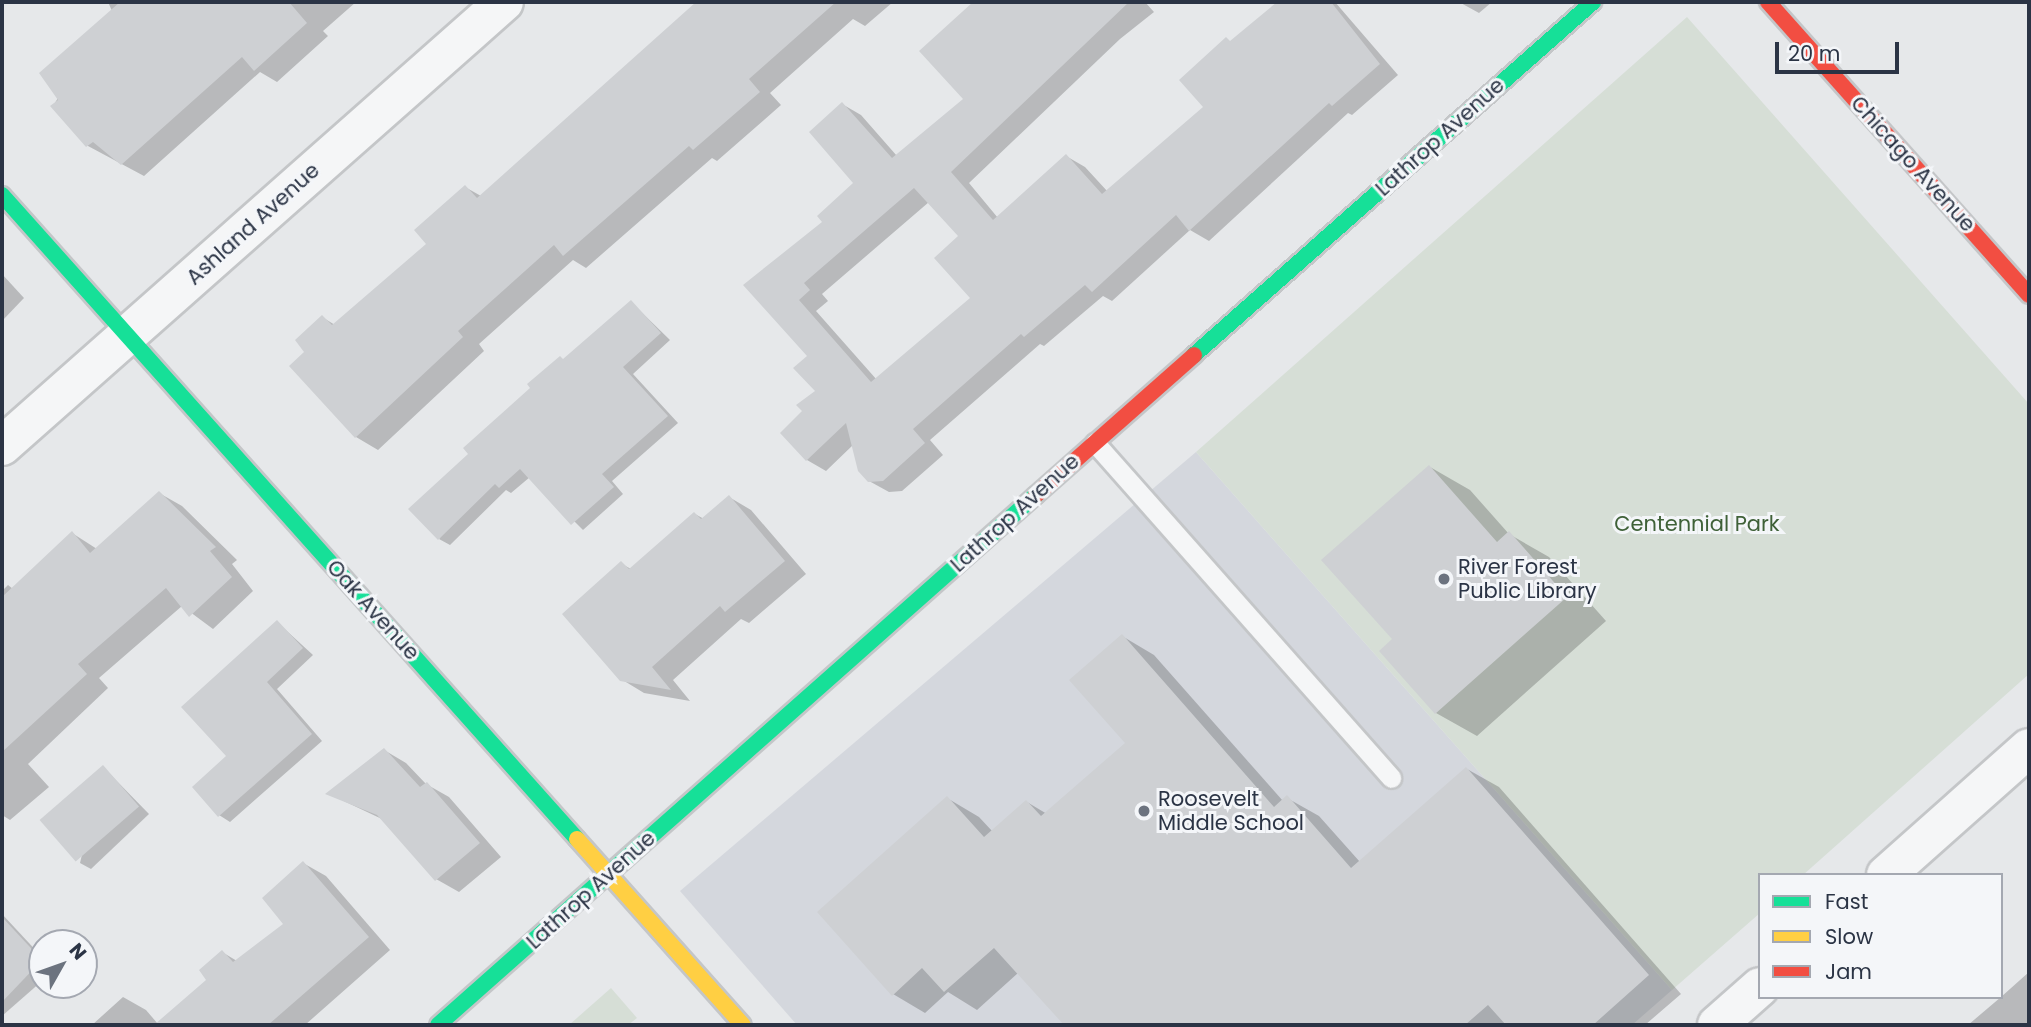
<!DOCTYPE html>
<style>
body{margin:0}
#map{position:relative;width:2031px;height:1027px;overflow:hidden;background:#e6e8ea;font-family:Poppins,sans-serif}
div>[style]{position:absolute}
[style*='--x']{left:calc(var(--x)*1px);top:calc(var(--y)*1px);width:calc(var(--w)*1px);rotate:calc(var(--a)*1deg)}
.built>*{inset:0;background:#d4d7dd}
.green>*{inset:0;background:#d6ded6}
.shadow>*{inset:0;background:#0003}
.building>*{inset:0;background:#ced0d3;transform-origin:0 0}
.roads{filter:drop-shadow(2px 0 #c4c6c8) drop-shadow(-2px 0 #c4c6c8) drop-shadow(0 2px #c4c6c8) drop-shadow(0 -2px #c4c6c8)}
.lane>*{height:19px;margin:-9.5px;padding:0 9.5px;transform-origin:9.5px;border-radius:9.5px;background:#f5f6f7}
.street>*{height:38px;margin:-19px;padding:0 19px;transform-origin:19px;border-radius:19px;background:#f5f6f7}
.fast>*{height:16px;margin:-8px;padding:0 8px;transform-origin:8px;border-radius:8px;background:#16e098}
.slow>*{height:16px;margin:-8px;padding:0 8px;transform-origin:8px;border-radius:8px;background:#ffcf43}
.jam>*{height:16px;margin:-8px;padding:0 8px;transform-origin:8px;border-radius:8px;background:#f24e42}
.dots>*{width:19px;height:19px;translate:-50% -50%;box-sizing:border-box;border:4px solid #f4f6f9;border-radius:50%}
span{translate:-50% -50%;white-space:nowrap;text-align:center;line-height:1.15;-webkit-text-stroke:6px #f4f6f9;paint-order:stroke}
.street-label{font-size:21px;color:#2b3445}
.park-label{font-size:21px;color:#3f6138}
.poi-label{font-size:21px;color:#2b3445}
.left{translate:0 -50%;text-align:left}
.frame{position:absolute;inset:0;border:4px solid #2b3445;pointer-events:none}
.legend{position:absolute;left:1758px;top:873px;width:245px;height:126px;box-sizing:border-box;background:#f4f6f9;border:2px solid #a4a8b1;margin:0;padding:9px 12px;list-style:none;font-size:21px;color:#2b3445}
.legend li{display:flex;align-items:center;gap:14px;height:35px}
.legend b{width:35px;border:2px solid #a4a8b1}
.north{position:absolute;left:28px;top:929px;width:70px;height:70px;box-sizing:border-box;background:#f4f6f9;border:2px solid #a4a8b1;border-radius:50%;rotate:50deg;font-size:19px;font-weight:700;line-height:28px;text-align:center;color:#2b3445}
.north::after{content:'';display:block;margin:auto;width:24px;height:32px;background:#6c737f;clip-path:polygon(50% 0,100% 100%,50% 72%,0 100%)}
.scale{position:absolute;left:1775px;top:42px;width:124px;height:32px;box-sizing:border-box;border:4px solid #2b3445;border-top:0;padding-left:9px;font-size:21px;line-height:24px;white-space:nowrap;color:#2b3445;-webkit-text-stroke:5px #f4f6f9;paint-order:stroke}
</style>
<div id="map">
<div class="built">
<div style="clip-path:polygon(1196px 452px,1672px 990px,1632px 1025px,797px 1025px,680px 891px)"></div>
</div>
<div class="green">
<div style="clip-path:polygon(1687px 17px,2029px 404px,2029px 674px,1803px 875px,1760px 875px,1760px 913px,1672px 990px,1196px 452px)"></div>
<div style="clip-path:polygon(611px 988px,637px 1018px,628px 1025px,569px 1025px)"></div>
</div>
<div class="shadow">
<div style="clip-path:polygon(108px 2px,356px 2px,323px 31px,328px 36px,277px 82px,260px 72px,144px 176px,88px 146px,53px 106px,112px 11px)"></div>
<div style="clip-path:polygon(699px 2px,893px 2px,865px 26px,853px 19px,770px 93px,781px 105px,717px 161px,712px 158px,586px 268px,573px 260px,479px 344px,484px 351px,378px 450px,356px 437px,307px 352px,322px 317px,335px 325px,428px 244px,465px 187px,481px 196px)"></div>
<div style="clip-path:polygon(evenodd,980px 2px,1145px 2px,1154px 12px,1120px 39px,969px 183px,998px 218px,1066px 156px,1085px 167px,1108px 192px,1205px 107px,1232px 42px,1280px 2px,1335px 2px,1398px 75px,1352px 115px,1348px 113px,1209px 241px,1190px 230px,1112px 301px,1103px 296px,1044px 346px,1040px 344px,930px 440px,943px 455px,902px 491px,889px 492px,869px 481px,853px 445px,826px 471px,807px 460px,805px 411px,818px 391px,809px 356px,746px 285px,825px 222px,855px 184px,842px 104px,861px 115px,897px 156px,966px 99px,922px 51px,980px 2px,929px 202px,960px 236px,973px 298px,877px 380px,816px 311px,828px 301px,822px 294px,929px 202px)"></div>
<div style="clip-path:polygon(1459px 2px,1492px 2px,1479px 13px)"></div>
<div style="clip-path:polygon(2px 274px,24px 298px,2px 321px)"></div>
<div style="clip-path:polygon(631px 302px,670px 340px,633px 374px,678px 423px,612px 481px,623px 494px,583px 530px,530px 477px,511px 493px,506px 490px,450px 545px,439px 539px,565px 360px)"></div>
<div style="clip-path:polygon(1430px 467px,1470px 490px,1509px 534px,1549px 557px,1606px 621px,1477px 736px,1436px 713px)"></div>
<div style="clip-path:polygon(159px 493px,182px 506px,237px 560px,232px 564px,253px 591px,213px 629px,182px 606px,99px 678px,108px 688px,28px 764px,49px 787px,10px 820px,2px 815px,2px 591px,8px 585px,13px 589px,72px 533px,97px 549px)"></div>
<div style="clip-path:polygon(729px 497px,751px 510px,806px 574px,749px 623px,741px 619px,673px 680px,690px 701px,644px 693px,621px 679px,622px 564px,631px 569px,695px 514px,704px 519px)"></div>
<div style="clip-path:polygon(277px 622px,313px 655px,277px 689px,322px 741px,230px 822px,219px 815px,229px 757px)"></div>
<div style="clip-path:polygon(1122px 636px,1154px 655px,1283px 801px,1287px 798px,1319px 816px,1360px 862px,1467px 769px,1499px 787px,1681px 994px,1645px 1025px,1066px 1025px,1019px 972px,977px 1010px,948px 992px,925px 1013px,893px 994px,947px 798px,979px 817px,993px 832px,1027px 802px,1047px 814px,1127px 743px)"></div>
<div style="clip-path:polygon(384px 750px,406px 763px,426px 784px,449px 797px,501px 857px,459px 892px,436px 879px,384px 820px,329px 794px)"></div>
<div style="clip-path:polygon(103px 767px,149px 814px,91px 869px,80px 863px)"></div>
<div style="clip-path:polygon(303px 863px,326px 876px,390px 950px,305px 1025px,92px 1025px,123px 997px,146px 1010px,158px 1024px,208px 980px,222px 952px,237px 961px,286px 924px)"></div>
<div style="clip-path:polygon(2px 914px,42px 957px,42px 981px,2px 1016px)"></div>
<div style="clip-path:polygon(2029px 972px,2029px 1025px,1968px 1025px,2001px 997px)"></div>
</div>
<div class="building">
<div style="clip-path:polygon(120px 2px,289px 2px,307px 23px,254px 71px,242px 57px,121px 165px,93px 142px,86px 147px,50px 106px,58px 100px,39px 73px)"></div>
<div style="clip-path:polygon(696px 2px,836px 2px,749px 79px,760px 92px,693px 150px,689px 146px,563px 256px,554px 245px,458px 331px,463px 337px,355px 438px,289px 366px,304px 352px,295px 340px,322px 315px,332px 325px,426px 244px,414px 230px,465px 185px,477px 198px)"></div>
<div style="clip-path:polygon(evenodd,973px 2px,1129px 2px,951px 172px,993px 220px,1066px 154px,1102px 194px,1203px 107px,1179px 80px,1226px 37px,1230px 41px,1277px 2px,1331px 2px,1380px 64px,1332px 106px,1329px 103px,1189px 231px,1176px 215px,1092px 292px,1085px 285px,1024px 337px,1021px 334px,913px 429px,925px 443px,883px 481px,868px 482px,858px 471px,846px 423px,806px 461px,780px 433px,802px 411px,796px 405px,815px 391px,793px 368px,807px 356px,743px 285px,822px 222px,817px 216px,853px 183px,809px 132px,842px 102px,892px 158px,963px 99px,919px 51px,973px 2px,914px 188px,958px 236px,934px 258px,970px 298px,871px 382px,799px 300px,810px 290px,804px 283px,914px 188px)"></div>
<div style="clip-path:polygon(631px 300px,661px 333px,623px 367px,668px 416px,602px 474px,614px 487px,571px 525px,520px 469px,499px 488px,495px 484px,438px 540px,408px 509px,468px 454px,463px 448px,530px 388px,527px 384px,560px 356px,563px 359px)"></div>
<div style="clip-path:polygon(1429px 465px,1497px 542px,1509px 531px,1567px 597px,1435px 714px,1379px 651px,1392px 639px,1321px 560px)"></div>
<div style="clip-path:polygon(159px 491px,216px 547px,210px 551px,232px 577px,189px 617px,166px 588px,78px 664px,87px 674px,2px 752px,2px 597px,72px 531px,90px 553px)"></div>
<div style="clip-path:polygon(729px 495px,785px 561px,725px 612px,720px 606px,652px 667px,671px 690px,620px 681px,562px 614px,621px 561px,629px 569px,694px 512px,701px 519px)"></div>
<div style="clip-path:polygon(277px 620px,303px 648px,267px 682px,312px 734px,218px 817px,192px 787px,226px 756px,181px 707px)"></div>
<div style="clip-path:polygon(1122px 634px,1274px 807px,1287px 795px,1351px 868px,1466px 767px,1649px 975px,1593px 1025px,1506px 1025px,1488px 1005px,1465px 1025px,1064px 1025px,994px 948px,944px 992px,922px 968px,892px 996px,817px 912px,947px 796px,984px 837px,1026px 800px,1041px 816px,1125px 743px,1069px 680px)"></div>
<div style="clip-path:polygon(384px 748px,420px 787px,427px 782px,480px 843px,435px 881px,377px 815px,325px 794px)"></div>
<div style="left:103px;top:765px;width:55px;height:84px;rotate:49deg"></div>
<div style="clip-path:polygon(303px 861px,369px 937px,268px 1025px,154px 1025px,206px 980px,199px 970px,222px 950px,233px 962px,283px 924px,262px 898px)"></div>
<div style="clip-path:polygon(2px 917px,42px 960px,2px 1002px)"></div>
</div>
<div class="roads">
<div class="lane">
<div style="--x:1095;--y:443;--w:447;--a:48.5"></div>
</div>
<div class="street">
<div style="--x:2;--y:446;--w:670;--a:-41.49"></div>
<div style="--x:1886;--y:875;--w:191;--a:-41.6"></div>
<div style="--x:1717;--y:1025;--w:57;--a:-41.5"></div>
</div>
<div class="fast">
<div style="--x:2;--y:195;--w:863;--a:48.24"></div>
<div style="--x:1194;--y:355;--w:533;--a:-41.5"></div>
<div style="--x:438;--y:1025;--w:799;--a:-41.55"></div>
</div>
<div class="slow">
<div style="--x:577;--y:839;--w:249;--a:48.3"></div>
</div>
<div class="jam">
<div style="--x:1768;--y:2;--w:392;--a:48.3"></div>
<div style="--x:1036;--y:495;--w:211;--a:-41.5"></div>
</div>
</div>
<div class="dots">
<div style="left:1444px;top:579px;background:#6c737f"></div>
<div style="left:1144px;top:811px;background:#6c737f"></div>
</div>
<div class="street-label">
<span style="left:1440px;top:137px;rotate:-42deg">Lathrop Avenue</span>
<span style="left:1913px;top:164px;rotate:48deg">Chicago Avenue</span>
<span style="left:253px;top:224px;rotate:-42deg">Ashland Avenue</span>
<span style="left:1015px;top:513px;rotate:-42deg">Lathrop Avenue</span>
<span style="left:373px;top:610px;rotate:48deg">Oak Avenue</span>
<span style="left:591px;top:890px;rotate:-42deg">Lathrop Avenue</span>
</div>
<div class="park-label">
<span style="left:1697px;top:524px">Centennial Park</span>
</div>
<div class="poi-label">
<span class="left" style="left:1458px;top:579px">River Forest<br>Public Library</span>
<span class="left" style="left:1158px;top:811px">Roosevelt<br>Middle School</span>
</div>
<div class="frame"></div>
<ul class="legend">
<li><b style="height:9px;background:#16e098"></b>Fast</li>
<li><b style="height:9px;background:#ffcf43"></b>Slow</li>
<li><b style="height:9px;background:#f24e42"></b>Jam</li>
</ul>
<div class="north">N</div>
<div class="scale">20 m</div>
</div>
